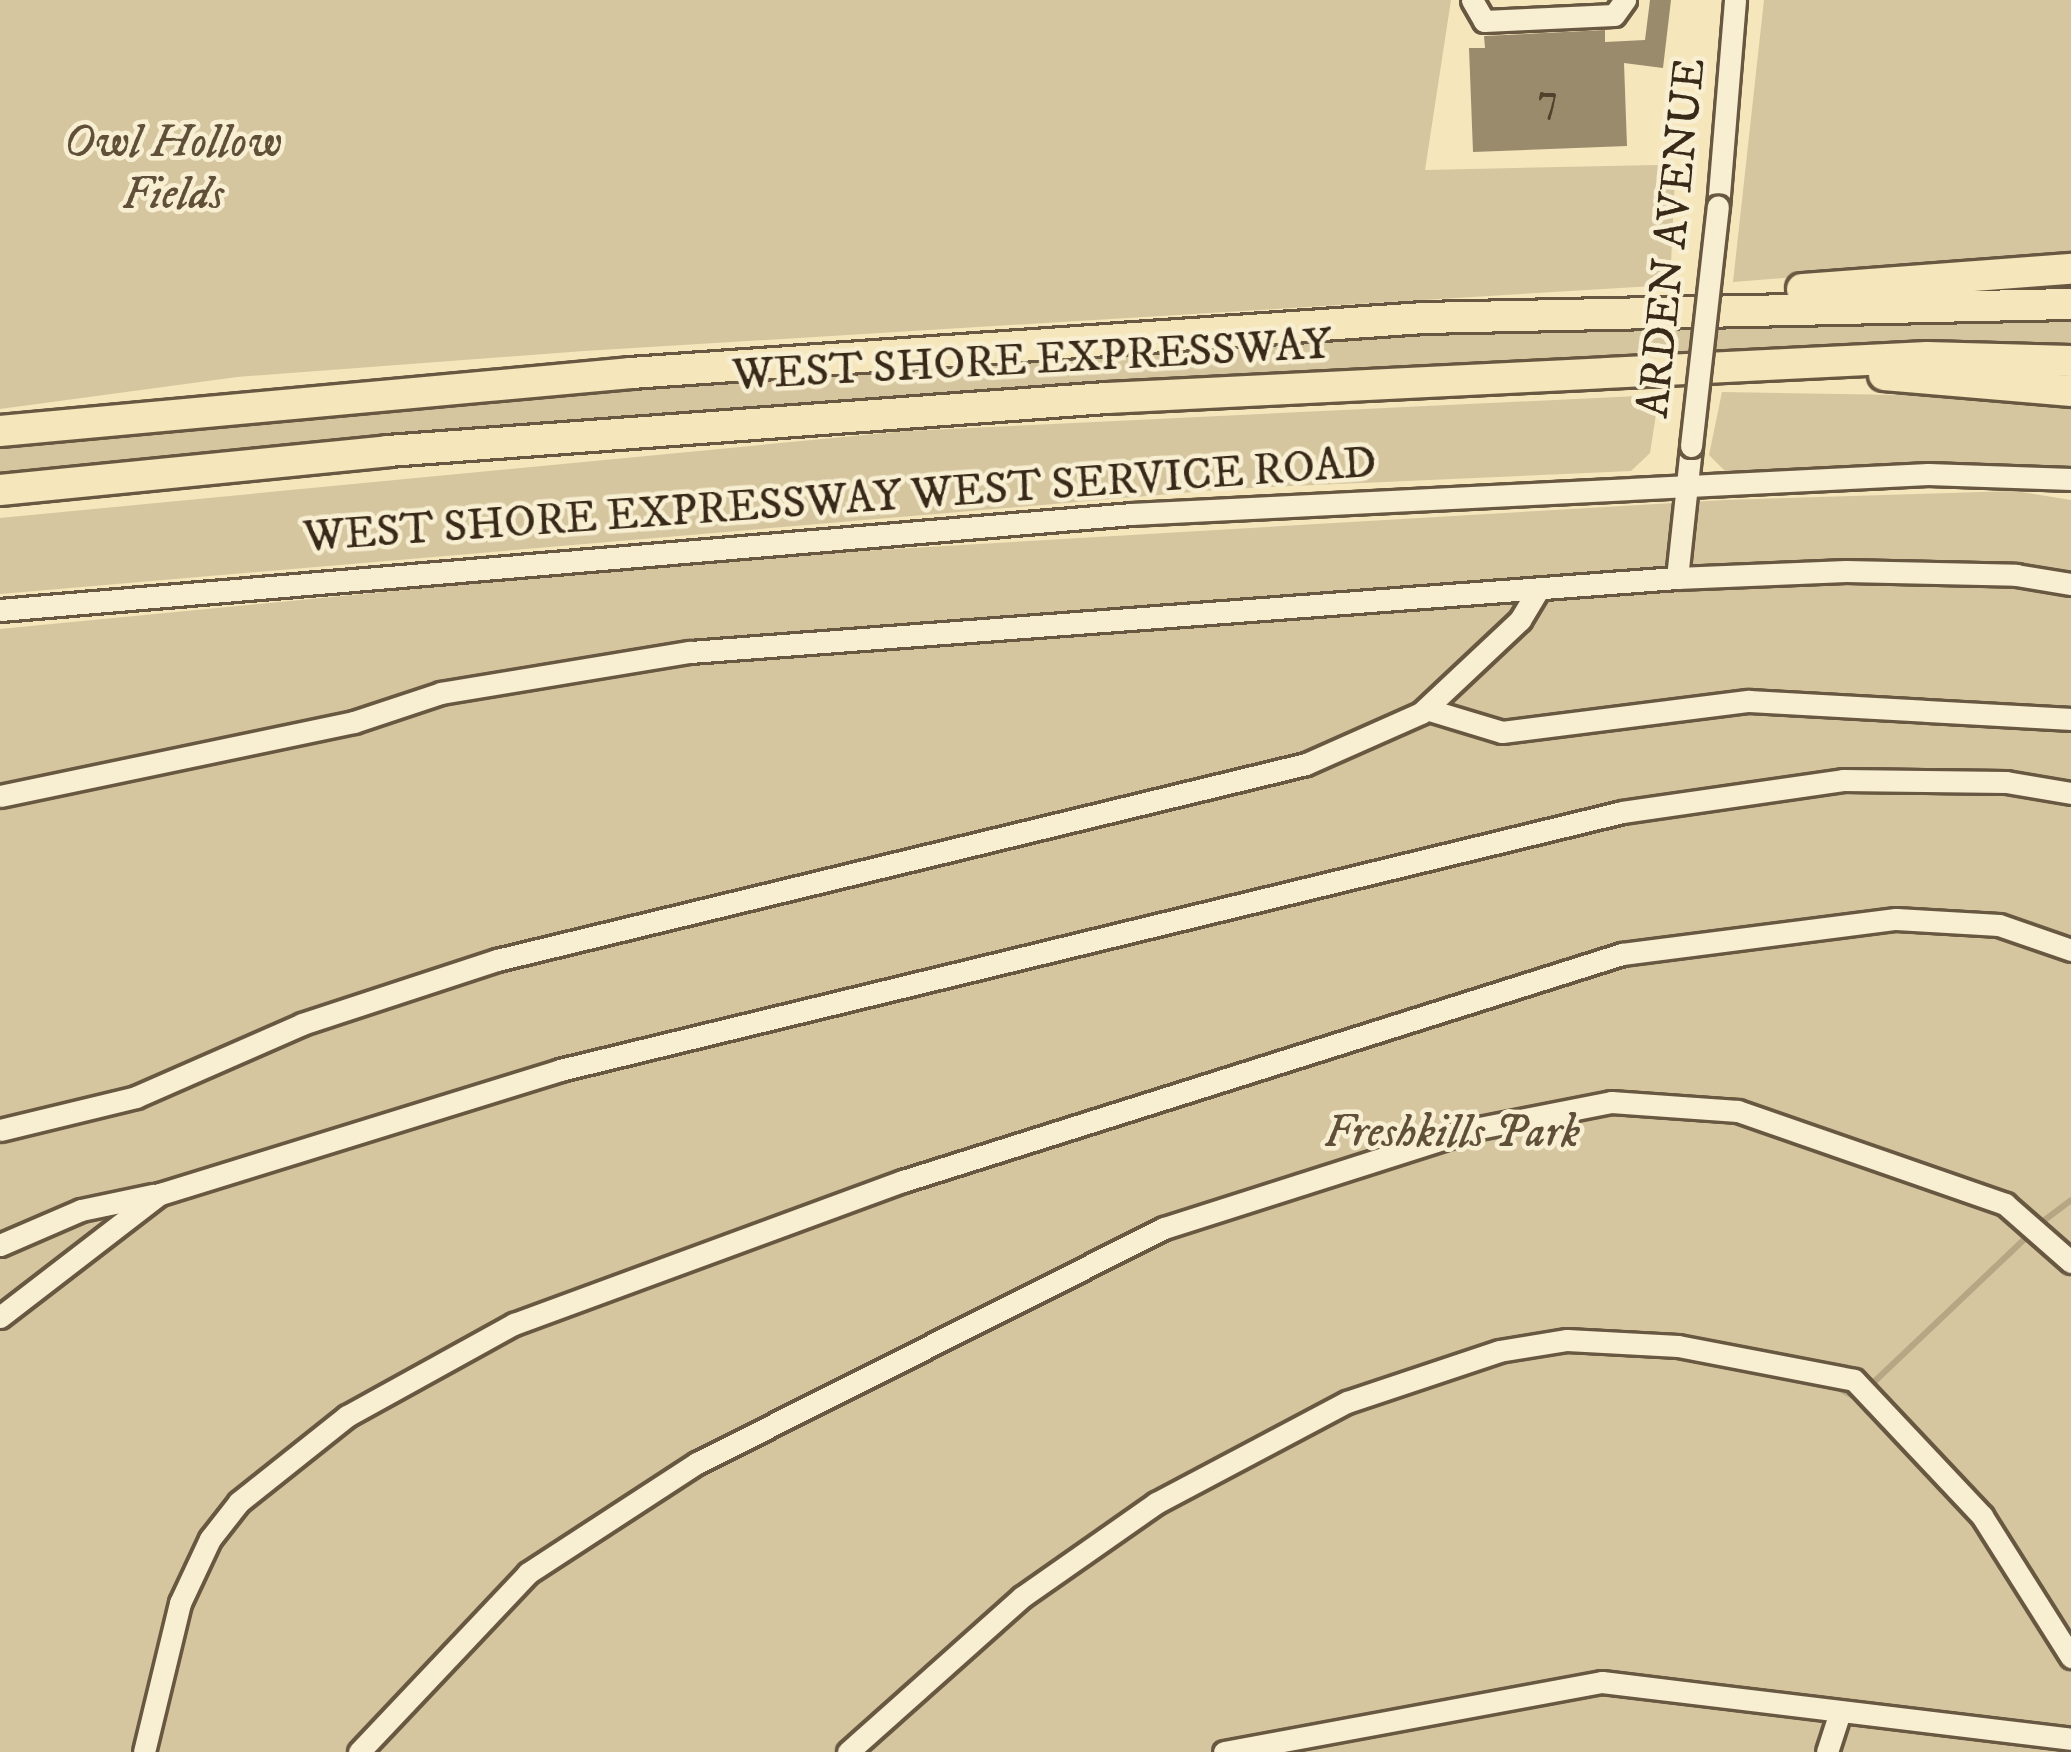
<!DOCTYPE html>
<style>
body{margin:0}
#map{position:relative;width:2071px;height:1752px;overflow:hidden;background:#f5e6bb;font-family:"IM FELL DW Pica",serif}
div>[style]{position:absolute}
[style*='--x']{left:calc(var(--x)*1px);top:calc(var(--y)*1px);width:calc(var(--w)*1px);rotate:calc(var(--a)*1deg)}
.green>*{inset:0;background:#d5c69f}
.stream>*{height:6px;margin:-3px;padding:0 3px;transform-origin:3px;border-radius:3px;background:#b5a684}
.building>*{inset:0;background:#9b8b6d}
.roads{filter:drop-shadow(3px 0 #685841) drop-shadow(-3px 0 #685841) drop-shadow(0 3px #685841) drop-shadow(0 -3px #685841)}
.minor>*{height:21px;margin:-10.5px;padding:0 10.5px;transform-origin:10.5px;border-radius:10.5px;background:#f8efd3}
.highway>*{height:30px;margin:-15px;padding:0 15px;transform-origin:15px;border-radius:15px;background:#f5e6bb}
.bridges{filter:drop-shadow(3px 0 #685841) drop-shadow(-3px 0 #685841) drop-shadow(0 3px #685841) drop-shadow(0 -3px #685841)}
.minor-bridge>*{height:21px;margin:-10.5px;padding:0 10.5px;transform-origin:10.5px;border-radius:10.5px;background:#f8efd3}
span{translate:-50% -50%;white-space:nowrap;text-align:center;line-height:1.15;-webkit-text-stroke:9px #f8efd3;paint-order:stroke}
.number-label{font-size:39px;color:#52422d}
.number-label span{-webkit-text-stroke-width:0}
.park-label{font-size:45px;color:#60503a;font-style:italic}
.street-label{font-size:45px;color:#392918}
</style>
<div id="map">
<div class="green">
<div style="clip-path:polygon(0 0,1451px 0,1425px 170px,1657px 165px,1675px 176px,1670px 285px,584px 351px,237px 377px,0 409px)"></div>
<div style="clip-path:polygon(1764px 0,2071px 0,2071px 255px,1733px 282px)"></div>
<div style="clip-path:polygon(2071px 316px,2071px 347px,0 483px,0 448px,761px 378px,1439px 331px)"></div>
<div style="clip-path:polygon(1722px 392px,1963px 396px,2071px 409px,2071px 466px,1726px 472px,1709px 455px)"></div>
<div style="clip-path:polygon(1659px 395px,1650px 453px,1631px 471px,1228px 489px,0 594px,0 518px,906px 431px)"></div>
<div style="clip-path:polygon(2015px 491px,2071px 500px,2071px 1752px,0 1752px,0 629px,725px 559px,1724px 500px)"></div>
</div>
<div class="stream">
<div style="--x:2042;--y:1222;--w:36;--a:-37"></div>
<div style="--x:1875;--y:1381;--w:211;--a:-43.5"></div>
<div style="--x:1842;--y:1390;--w:17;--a:28"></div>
</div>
<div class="building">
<div style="clip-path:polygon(1650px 0,1671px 0,1663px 68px,1624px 63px,1627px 146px,1473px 152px,1469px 48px,1485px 48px,1484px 36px,1605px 30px,1605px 42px,1645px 40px)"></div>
</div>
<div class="roads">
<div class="minor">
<div style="--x:1472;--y:0;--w:24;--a:60"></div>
<div style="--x:1484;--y:21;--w:130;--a:-2.6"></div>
<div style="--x:1614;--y:15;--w:19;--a:-54"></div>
<div style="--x:1718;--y:207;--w:208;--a:-85.3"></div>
<div style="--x:1677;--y:578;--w:133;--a:-83.9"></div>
<div style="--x:0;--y:610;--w:1135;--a:-4.85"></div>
<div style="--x:1131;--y:514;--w:798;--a:-2.87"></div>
<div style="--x:1928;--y:474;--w:143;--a:2"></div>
<div style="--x:1426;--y:709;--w:79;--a:16.8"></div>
<div style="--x:1502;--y:732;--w:249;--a:-7.2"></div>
<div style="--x:1749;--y:701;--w:323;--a:3.2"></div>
<div style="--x:0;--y:796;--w:362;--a:-11.8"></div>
<div style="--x:354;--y:722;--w:92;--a:-18.4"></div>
<div style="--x:441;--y:693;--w:252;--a:-9.4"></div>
<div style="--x:690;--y:652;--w:990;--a:-4.29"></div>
<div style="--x:1677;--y:578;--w:169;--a:-2.4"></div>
<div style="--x:1846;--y:571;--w:170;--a:1.3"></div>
<div style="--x:2016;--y:575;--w:56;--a:9.3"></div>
<div style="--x:0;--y:1130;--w:140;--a:-13.6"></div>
<div style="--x:136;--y:1097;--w:181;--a:-23.7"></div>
<div style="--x:302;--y:1024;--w:205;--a:-18.2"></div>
<div style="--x:497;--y:960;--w:832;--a:-13.62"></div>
<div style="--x:1306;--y:764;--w:126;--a:-23.9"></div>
<div style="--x:1421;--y:713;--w:136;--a:-43.2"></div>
<div style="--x:1520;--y:620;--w:37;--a:-59"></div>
<div style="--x:0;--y:1245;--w:88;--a:-23.4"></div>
<div style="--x:81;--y:1210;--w:74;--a:-11.8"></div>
<div style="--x:0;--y:1317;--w:202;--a:-37.6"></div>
<div style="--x:160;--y:1194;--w:419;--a:-17.2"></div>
<div style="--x:560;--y:1070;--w:1093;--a:-13.65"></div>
<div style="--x:1622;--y:812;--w:223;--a:-8.2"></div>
<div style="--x:1843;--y:780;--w:163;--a:0.7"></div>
<div style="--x:2006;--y:782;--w:66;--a:9.6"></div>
<div style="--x:144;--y:1752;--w:153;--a:-76.4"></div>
<div style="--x:180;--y:1603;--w:71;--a:-64.9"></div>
<div style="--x:210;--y:1539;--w:47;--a:-51.9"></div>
<div style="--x:239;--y:1502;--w:138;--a:-38.5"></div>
<div style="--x:347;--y:1416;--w:191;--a:-28.9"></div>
<div style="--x:514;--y:1324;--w:414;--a:-20.2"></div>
<div style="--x:903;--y:1181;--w:754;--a:-17.52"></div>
<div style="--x:1622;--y:954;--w:276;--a:-7.3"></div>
<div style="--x:1896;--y:919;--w:103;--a:3.3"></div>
<div style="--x:1999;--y:925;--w:76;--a:19.1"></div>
<div style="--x:359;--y:1752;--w:246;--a:-46.6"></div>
<div style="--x:528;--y:1573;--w:202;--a:-33.1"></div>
<div style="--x:697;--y:1463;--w:523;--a:-26.71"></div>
<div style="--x:1164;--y:1228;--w:325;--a:-17.7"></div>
<div style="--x:1474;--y:1129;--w:140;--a:-11.1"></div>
<div style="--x:1611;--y:1102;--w:127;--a:4.1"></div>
<div style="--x:1738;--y:1111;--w:283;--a:19.2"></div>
<div style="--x:2005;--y:1204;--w:88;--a:41.3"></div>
<div style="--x:848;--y:1752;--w:233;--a:-41.7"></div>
<div style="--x:1022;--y:1597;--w:164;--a:-35"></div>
<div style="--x:1156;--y:1503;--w:216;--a:-27.9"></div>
<div style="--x:1347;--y:1402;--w:160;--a:-18.5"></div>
<div style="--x:1499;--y:1351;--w:69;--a:-9.2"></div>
<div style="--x:1567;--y:1340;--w:111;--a:3.1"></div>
<div style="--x:1678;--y:1346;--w:179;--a:10.9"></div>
<div style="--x:1854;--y:1380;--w:187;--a:46.7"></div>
<div style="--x:1982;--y:1516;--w:167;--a:57.7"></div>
<div style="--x:1224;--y:1752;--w:384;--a:-10.5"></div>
<div style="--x:1602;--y:1682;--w:472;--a:6.9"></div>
<div style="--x:1827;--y:1752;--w:38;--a:-72"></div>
</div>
<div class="highway">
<div style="--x:1802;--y:289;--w:270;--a:-4.3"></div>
<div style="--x:1884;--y:375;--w:188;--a:4.9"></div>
<div style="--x:0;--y:431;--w:634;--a:-5.25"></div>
<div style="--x:631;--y:373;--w:794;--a:-3.97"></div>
<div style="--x:1423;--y:318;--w:648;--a:-1.24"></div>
<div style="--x:0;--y:490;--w:390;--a:-5.7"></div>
<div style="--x:388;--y:451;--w:721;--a:-4.22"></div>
<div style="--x:1107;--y:398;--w:821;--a:-2.86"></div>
<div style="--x:1927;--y:357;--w:144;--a:1.6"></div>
</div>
</div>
<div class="bridges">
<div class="minor-bridge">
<div style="--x:1691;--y:446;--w:241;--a:-83.6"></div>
</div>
</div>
<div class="number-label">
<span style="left:1548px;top:100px">7</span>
</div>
<div class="park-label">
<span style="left:173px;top:170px">Owl Hollow<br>Fields</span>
<span style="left:1452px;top:1134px">Freshkills Park</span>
</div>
<div class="street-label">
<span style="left:1673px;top:238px;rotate:-84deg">ARDEN AVENUE</span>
<span style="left:1032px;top:361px;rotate:-3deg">WEST SHORE EXPRESSWAY</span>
<span style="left:840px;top:501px;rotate:-4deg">WEST SHORE EXPRESSWAY WEST SERVICE ROAD</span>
</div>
</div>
